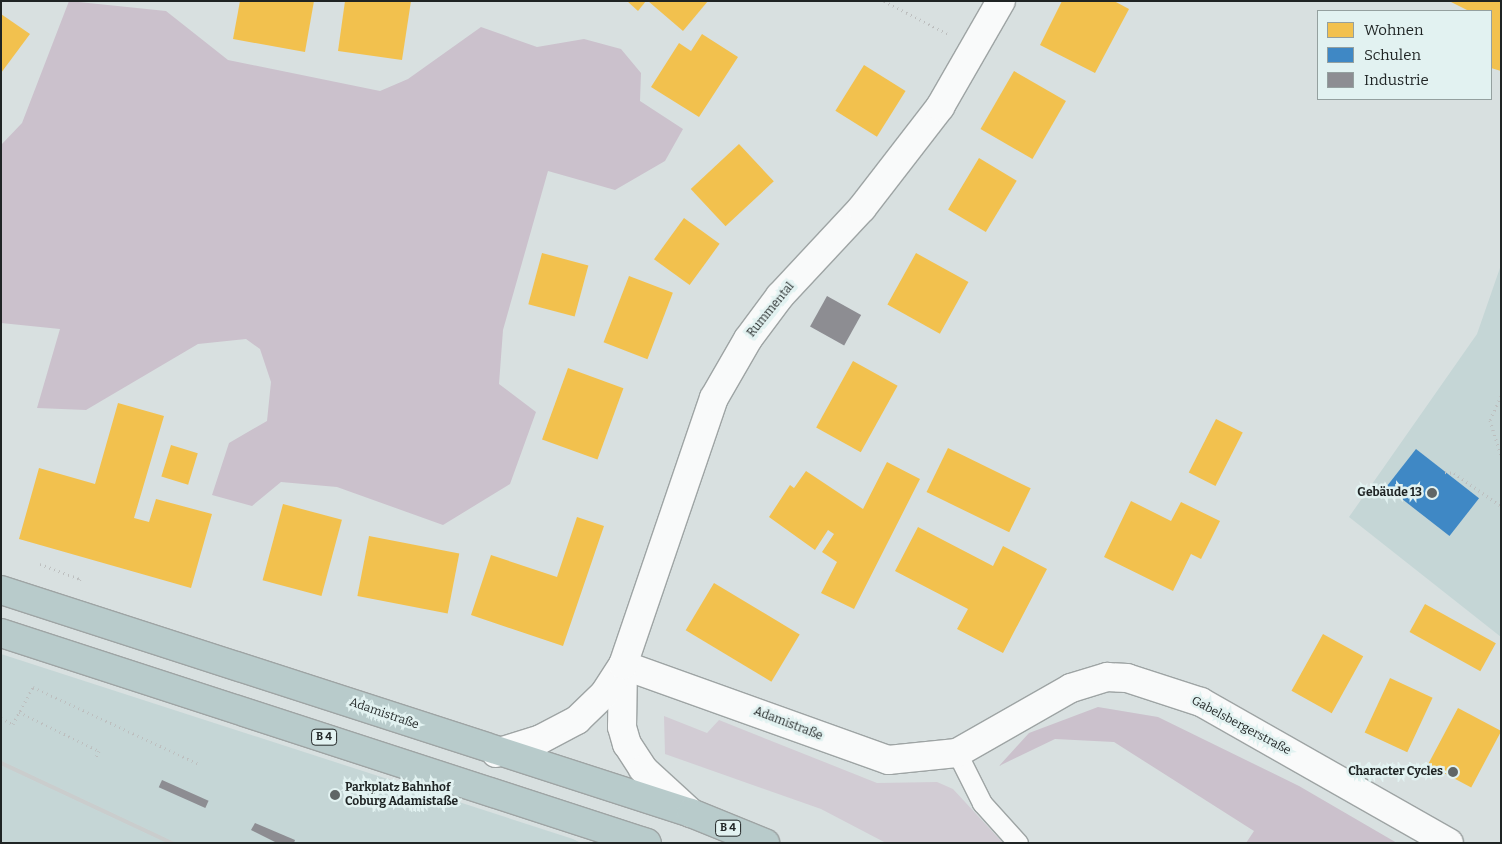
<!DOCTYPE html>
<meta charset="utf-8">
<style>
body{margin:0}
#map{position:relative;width:1502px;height:844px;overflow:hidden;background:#d8e0e0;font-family:Bitter,serif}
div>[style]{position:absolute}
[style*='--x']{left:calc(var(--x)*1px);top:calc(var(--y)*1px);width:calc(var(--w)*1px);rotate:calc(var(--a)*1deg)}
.built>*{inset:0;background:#c5d6d6}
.green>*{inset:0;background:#d2ccd4}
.forest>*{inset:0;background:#cbc1cc}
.homes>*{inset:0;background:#f2c14e;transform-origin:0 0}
.schools>*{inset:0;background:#3f88c5;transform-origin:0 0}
.industry>*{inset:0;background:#8d8d92;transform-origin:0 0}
.path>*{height:3px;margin-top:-1.5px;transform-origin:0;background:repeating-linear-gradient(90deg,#bdbfbf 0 1px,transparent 0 5px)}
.roads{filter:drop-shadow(1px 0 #9ea4a4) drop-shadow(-1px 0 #9ea4a4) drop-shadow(0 1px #9ea4a4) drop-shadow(0 -1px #9ea4a4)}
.lane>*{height:19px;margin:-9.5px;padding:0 9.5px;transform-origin:9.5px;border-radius:9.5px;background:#f9fafa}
.street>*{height:28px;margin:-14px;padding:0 14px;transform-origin:14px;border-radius:14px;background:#f9fafa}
.highway>*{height:28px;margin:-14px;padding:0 14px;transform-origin:14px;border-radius:14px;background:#b8cbcb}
.rail>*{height:4px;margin:-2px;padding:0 2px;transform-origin:2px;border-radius:2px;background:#cacdcd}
.dots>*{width:14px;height:14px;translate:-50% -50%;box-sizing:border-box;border:2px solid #e2f2f1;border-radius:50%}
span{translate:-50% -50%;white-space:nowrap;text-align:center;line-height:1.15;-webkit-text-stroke:5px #e2f2f1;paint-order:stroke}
.shield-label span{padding:1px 4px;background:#e2f2f1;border:1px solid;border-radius:4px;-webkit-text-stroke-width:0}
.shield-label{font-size:11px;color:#1f2424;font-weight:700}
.street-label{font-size:12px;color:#1f2424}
.poi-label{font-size:12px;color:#1f2424;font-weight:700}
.right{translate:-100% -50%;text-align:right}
.left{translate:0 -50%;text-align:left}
.frame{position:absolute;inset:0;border:2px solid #1f2424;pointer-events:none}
.legend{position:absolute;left:1317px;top:10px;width:175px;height:90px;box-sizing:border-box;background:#e2f2f1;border:1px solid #94a09f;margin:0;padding:6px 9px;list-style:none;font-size:15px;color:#1f2424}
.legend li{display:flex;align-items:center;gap:10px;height:25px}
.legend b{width:25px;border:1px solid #94a09f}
</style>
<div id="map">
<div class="built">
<div style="clip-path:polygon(1501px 265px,1501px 637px,1349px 517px,1477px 334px)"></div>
<div style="clip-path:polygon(1px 654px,573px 839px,581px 843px,1px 843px)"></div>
</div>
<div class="green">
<div style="clip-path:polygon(664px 716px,707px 733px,719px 720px,877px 783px,937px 782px,953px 789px,1003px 843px,886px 843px,821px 809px,665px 754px)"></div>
</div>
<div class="forest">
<div style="clip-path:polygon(69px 1px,166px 11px,228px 60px,380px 91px,408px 79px,481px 27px,537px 47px,584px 39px,621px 49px,641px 73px,640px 101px,683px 129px,665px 161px,615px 190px,548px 171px,503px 330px,499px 384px,536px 412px,510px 484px,443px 525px,337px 487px,281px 482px,252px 506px,212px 495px,229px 443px,267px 421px,271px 382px,260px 349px,246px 339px,198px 344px,86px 410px,37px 408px,60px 329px,1px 323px,1px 145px,22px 123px)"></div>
<div style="clip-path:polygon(1098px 707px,1158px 717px,1299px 786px,1397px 843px,1246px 843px,1254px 831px,1114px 742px,1055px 739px,999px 766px,1029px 733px)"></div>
</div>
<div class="homes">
<div style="clip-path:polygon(240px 1px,314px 1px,305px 52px,233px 39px)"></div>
<div style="clip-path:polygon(345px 1px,411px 1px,402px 60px,338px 51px)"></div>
<div style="clip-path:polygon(627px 1px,646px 1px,638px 11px)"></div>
<div style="clip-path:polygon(648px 1px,708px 1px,683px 31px)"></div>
<div style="clip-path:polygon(1062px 1px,1114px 1px,1129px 9px,1095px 73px,1040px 45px)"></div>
<div style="clip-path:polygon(1449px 1px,1501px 1px,1501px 71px,1491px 68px,1491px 11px,1469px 11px)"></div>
<div style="clip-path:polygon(1px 14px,30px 34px,1px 73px)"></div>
<div style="clip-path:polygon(702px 34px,738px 57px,699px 117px,651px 87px,679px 43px,691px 51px)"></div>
<div style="left:864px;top:65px;width:49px;height:54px;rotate:32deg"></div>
<div style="left:1014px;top:71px;width:60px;height:67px;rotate:30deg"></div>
<div style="left:739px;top:144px;width:51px;height:66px;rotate:47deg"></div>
<div style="left:979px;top:158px;width:44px;height:60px;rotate:31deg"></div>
<div style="left:684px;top:218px;width:44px;height:51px;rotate:36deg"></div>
<div style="left:542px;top:253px;width:48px;height:53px;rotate:15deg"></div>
<div style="left:916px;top:253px;width:60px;height:59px;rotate:29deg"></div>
<div style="left:629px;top:276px;width:47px;height:71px;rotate:21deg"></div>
<div style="left:853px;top:361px;width:51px;height:76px;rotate:29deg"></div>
<div style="left:568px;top:368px;width:59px;height:76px;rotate:20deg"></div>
<div style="clip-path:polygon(118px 403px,164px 416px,134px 518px,149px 522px,156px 499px,212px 514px,191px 588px,19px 539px,39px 468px,95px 484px)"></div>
<div style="left:1216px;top:419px;width:30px;height:60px;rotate:27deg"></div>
<div style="left:171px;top:445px;width:28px;height:33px;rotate:17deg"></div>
<div style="left:948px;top:448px;width:92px;height:49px;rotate:26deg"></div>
<div style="clip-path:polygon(887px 462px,920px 479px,854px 609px,821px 593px,837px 562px,822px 552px,834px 534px,828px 530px,815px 550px,769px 517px,790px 485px,794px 488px,806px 471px,863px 509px)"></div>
<div style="clip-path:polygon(1131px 501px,1171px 521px,1181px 502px,1220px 521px,1201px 559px,1191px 554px,1173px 591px,1104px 557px)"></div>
<div style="left:283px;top:504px;width:61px;height:79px;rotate:15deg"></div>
<div style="clip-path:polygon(577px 517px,604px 526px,563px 646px,471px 615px,491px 555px,557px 577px)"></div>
<div style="clip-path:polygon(918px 527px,993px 566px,1003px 546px,1047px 569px,1003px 653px,957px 629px,968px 609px,895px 571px)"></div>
<div style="left:369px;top:536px;width:92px;height:61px;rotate:11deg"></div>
<div style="left:714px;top:583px;width:100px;height:55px;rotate:31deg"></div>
<div style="left:1425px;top:604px;width:81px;height:32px;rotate:29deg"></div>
<div style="left:1323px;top:634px;width:46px;height:65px;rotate:29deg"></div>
<div style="left:1390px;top:678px;width:47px;height:60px;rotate:25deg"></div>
<div style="left:1458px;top:708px;width:49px;height:64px;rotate:28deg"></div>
</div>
<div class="schools">
<div style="left:1416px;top:449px;width:80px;height:48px;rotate:38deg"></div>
</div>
<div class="industry">
<div style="left:827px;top:296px;width:39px;height:35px;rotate:29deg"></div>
<div style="left:162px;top:780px;width:51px;height:8px;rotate:24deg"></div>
<div style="clip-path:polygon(255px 823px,295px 840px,294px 843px,277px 843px,251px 830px)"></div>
</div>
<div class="path">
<div style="--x:884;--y:1;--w:72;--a:27.3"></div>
<div style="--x:1501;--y:396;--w:26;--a:115"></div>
<div style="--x:1490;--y:420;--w:38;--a:73"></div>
<div style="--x:1445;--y:472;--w:9;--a:6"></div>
<div style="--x:1454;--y:473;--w:57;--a:35.1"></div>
<div style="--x:40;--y:564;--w:43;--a:20.6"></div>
<div style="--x:80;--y:579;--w:4;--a:117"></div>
<div style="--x:19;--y:712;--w:89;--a:26"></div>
<div style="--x:99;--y:751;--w:7;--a:117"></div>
<div style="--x:1;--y:718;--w:13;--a:27"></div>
<div style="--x:13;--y:724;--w:42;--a:-61.6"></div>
<div style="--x:33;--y:687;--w:183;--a:24.9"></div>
</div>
<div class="roads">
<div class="lane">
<div style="--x:957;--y:753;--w:56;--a:63.4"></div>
<div style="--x:982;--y:803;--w:54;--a:48"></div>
</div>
<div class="street">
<div style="--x:623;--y:665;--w:282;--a:19.7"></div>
<div style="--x:888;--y:760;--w:69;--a:-5.8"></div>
<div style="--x:957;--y:753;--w:131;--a:-29.7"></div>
<div style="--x:1071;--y:688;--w:38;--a:-17"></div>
<div style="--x:1107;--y:677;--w:20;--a:3"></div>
<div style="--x:1127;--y:678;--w:78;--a:18"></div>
<div style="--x:1201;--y:702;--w:285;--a:29.6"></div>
<div style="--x:623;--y:665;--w:62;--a:90.9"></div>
<div style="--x:622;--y:727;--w:18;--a:74"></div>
<div style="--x:627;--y:744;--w:30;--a:57"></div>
<div style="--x:643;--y:769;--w:65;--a:42.5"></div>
<div style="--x:496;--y:753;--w:47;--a:-17.3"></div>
<div style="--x:541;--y:739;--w:41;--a:-27.8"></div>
<div style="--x:577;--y:720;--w:37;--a:-44"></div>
<div style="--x:604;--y:694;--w:35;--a:-57"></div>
<div style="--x:623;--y:665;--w:282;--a:-71.2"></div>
<div style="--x:714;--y:398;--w:68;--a:-60"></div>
<div style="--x:748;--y:339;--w:54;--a:-53.3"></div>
<div style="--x:780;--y:296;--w:120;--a:-47"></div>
<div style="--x:862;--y:208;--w:128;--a:-52.3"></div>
<div style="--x:940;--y:107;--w:122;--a:-60.1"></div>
</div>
<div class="highway">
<div style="--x:1;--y:590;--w:725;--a:17.91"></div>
<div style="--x:691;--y:813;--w:80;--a:22.1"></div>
<div style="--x:1;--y:633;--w:679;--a:18.01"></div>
</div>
</div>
<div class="rail">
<div style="--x:1;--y:763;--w:189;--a:25.1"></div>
</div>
<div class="dots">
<div style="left:1432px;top:493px;background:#606666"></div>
<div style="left:1453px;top:772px;background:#606666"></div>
<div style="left:335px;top:795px;background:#606666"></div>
</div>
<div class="shield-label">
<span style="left:324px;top:737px">B 4</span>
<span style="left:728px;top:828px">B 4</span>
</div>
<div class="street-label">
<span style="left:771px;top:310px;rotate:-51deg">Rummental</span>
<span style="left:384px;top:714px;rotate:19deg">Adamistraße</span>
<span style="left:788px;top:724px;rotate:21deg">Adamistraße</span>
<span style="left:1241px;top:726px;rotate:28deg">Gabelsbergerstraße</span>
</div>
<div class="poi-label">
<span class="right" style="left:1422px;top:493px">Gebäude 13</span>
<span class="right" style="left:1443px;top:772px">Character Cycles</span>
<span class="left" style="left:345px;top:795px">Parkplatz Bahnhof<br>Coburg Adamistaße</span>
</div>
<div class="frame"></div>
<ul class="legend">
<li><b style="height:14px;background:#f2c14e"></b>Wohnen</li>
<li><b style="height:14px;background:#3f88c5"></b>Schulen</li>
<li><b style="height:14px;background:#8d8d92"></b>Industrie</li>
</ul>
</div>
